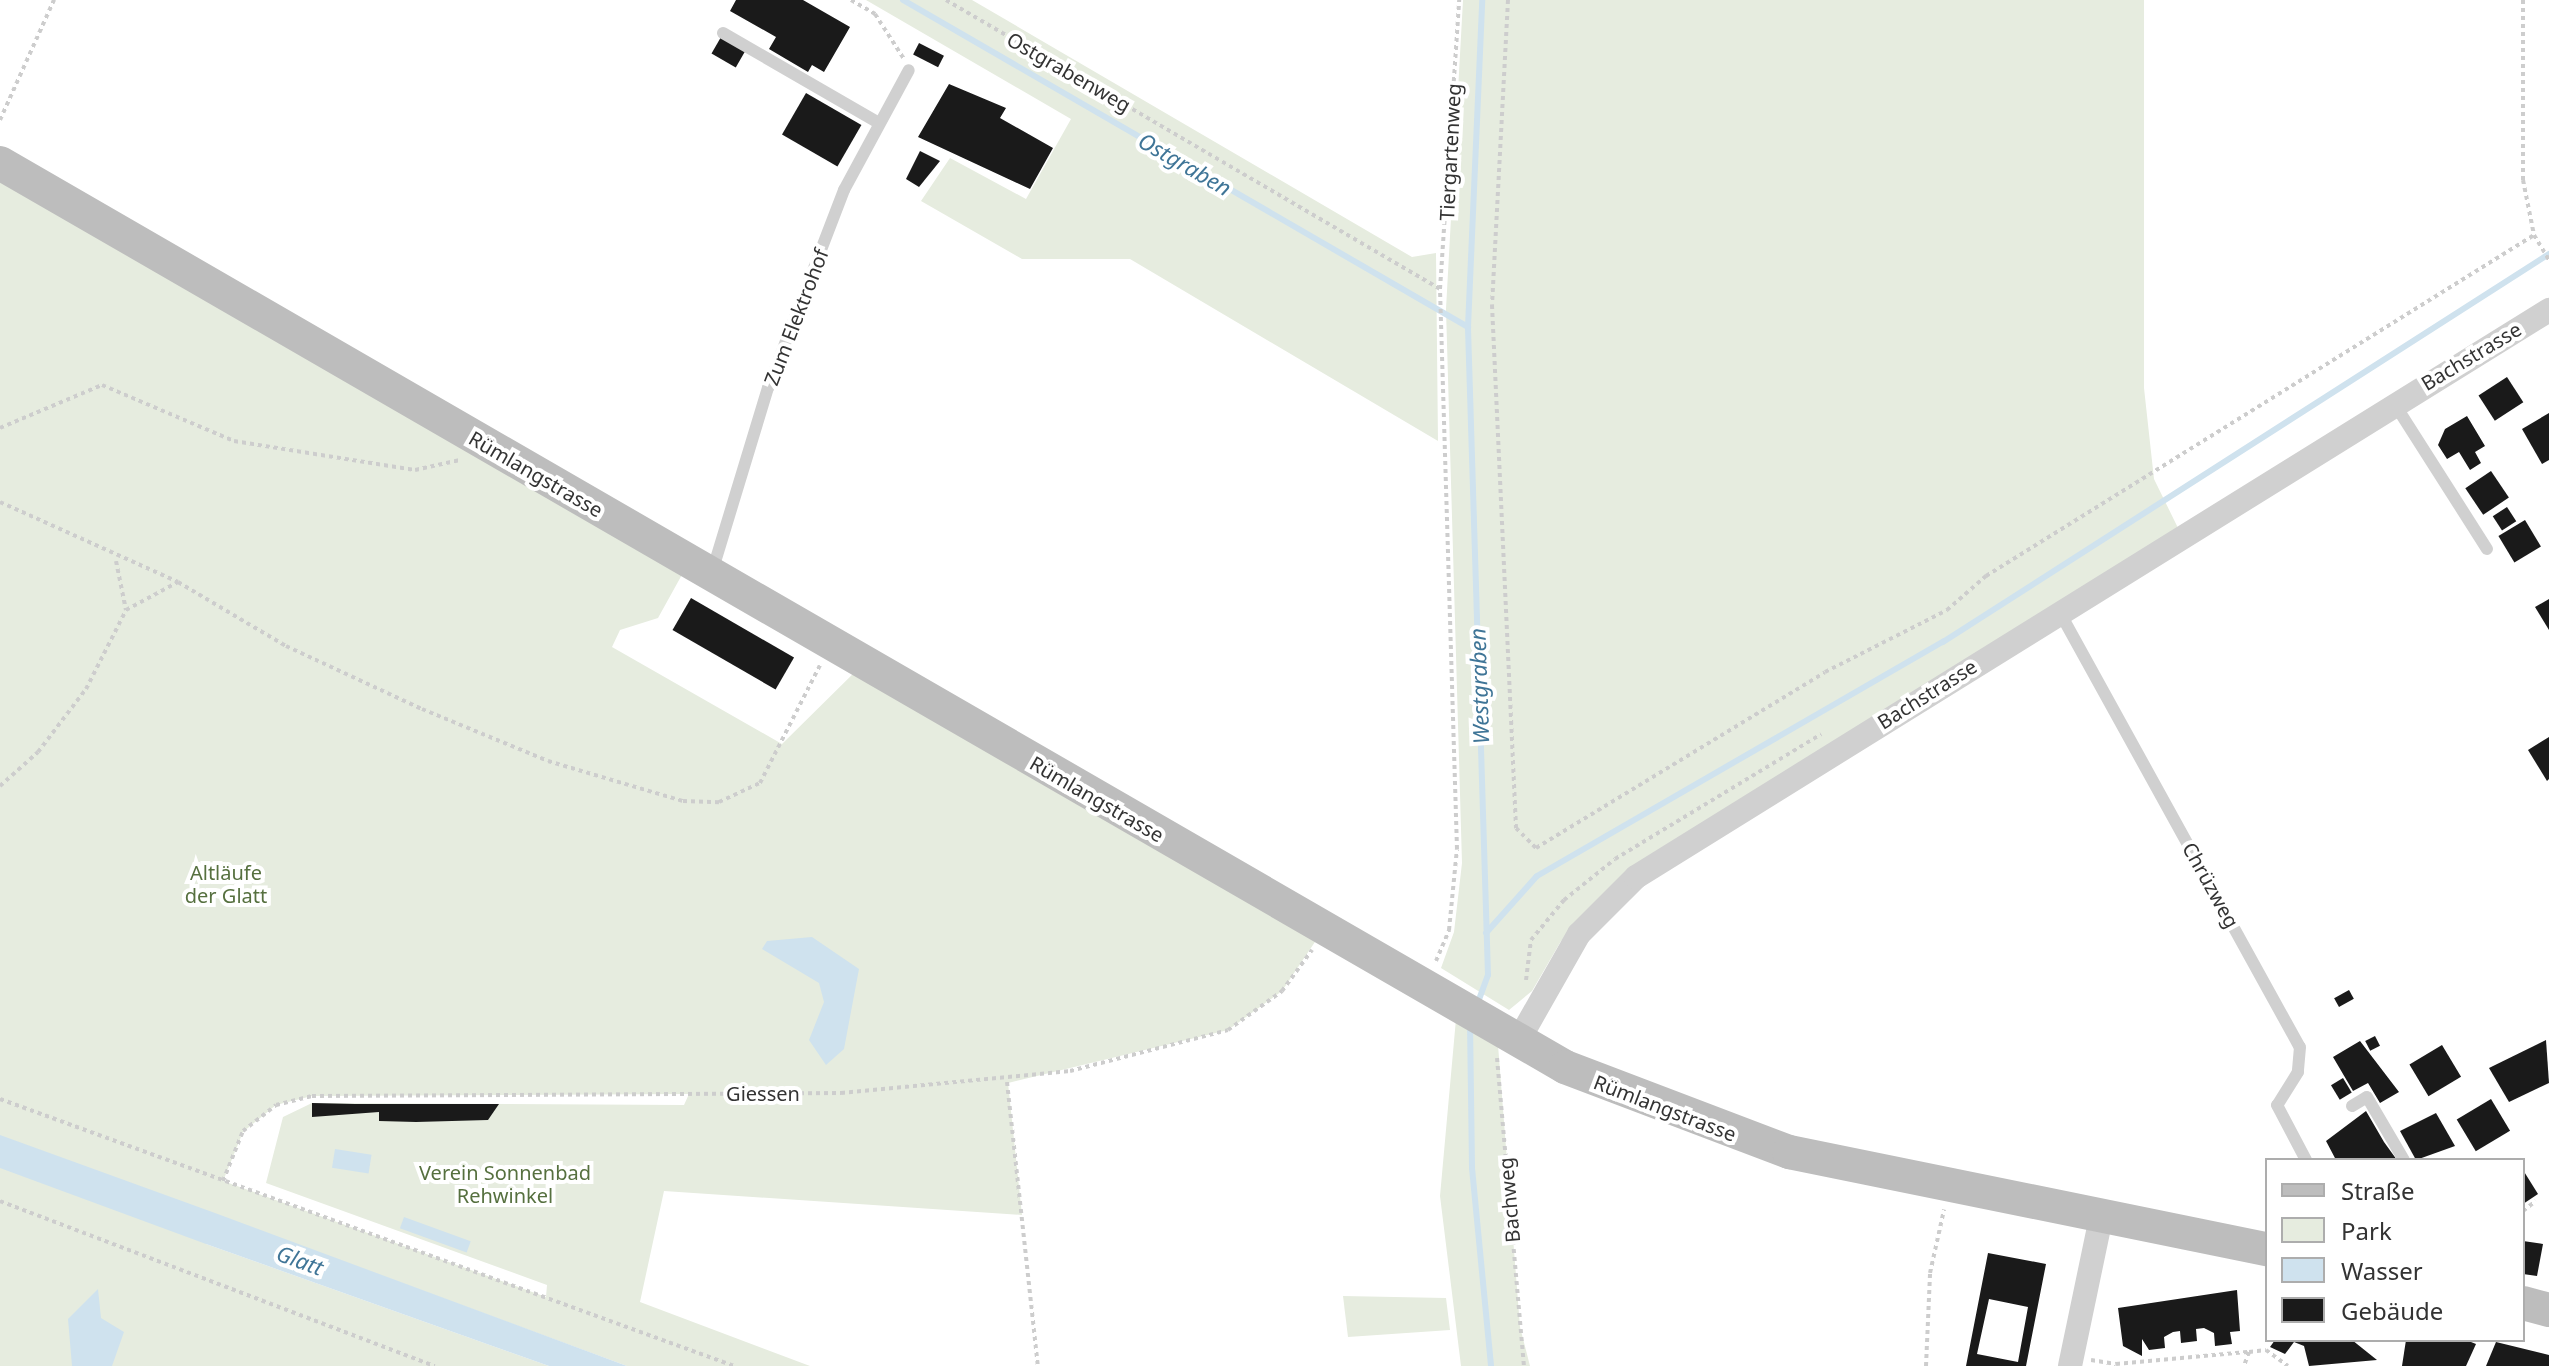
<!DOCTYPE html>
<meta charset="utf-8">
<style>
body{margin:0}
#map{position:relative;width:2549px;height:1366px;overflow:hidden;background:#fff;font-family:"Noto Sans",sans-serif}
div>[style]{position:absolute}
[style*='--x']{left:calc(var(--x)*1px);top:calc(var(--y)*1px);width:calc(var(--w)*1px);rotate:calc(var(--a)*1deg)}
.green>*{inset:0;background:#e6ecdf}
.water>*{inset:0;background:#cfe2ee;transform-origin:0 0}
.stream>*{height:6px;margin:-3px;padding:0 3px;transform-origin:3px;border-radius:3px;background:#cfe2ee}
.building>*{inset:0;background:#1a1a1a;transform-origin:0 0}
.path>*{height:4px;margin-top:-2px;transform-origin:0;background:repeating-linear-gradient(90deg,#cdcdcd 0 4px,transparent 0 8px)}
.lane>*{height:12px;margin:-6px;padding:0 6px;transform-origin:6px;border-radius:6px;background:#d0d0d0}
.street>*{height:24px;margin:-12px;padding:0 12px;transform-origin:12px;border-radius:12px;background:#d0d0d0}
.secondary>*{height:34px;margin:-17px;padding:0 17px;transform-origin:17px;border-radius:17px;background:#bdbdbd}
span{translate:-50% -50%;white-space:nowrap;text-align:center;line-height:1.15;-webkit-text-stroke:8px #fff;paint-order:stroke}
.street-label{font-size:20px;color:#333}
.park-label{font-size:20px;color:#56703f}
.water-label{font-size:22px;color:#3f7597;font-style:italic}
.legend{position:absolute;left:2265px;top:1158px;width:260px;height:184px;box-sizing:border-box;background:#fff;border:2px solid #adadad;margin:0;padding:10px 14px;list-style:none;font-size:24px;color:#333}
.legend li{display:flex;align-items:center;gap:16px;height:40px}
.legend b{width:40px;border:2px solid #adadad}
</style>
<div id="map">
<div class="green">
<div style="clip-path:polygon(866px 0,972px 0,1412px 257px,1436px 253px,1438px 441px,1130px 259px,1022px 259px,921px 201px,950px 158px,1026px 199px,1071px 119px)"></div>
<div style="clip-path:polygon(1463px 0,2144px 0,2144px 388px,2154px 479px,2178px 528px,1561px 941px,1532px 991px,1509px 1010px,1441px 968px,1454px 932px,1462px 863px,1446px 309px)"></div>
<div style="clip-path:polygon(evenodd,0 163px,689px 562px,658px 618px,620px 630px,612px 647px,782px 744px,864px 663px,1323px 930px,1282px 991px,1228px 1030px,1008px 1083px,1022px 1215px,664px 1191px,640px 1302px,810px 1366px,627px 1366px,304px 1247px,206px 1244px,549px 1366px,0 1366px,0 163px,689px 1094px,684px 1105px,312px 1103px,283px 1117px,266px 1183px,547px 1285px,546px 1297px,223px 1181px,243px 1132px,276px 1105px,312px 1096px,689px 1094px)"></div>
<div style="clip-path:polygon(1457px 1008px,1498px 1045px,1520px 1327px,1530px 1366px,1461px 1366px,1440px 1196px)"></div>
<div style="clip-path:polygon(1343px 1296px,1446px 1298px,1450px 1330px,1348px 1337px)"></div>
</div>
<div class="water">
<div style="clip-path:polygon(812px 937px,859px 969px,844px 1049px,826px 1065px,809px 1040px,824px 1002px,819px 983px,762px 949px,767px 941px)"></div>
<div style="clip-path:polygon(0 1135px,215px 1213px,627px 1366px,549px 1366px,206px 1244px,0 1168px)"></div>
<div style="left:335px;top:1149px;width:37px;height:19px;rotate:9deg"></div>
<div style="left:404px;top:1217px;width:71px;height:12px;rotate:20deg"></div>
<div style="clip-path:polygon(98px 1289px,101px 1318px,124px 1332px,112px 1366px,72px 1366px,68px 1319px)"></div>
</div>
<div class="stream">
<div style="--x:903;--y:0;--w:653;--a:30.06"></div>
<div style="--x:1486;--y:933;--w:76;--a:-48.2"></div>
<div style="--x:1537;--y:876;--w:469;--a:-30"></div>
<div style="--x:1943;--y:642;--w:720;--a:-32.63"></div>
<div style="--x:1477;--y:1005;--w:32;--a:-70"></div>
<div style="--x:1488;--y:975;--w:648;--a:-91.77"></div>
<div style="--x:1468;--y:327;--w:327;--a:-87.5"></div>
<div style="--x:1470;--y:1023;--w:145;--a:89.2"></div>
<div style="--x:1472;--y:1168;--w:199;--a:84.5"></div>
</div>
<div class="building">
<div style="clip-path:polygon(736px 0,803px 0,850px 27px,824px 72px,812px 65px,808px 72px,769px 49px,776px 37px,730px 11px)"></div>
<div style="left:721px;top:37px;width:28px;height:19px;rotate:30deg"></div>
<div style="left:919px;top:43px;width:28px;height:13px;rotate:27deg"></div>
<div style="clip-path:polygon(949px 84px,1006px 108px,1000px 118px,1053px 148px,1030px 189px,918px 137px)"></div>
<div style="left:806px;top:93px;width:64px;height:48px;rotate:30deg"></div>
<div style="clip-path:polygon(920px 151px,940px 161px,919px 187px,906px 179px)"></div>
<div style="left:2507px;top:377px;width:30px;height:34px;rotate:57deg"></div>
<div style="clip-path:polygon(2549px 413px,2549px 460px,2542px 464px,2522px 429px)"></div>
<div style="clip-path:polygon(2467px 416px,2485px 446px,2475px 452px,2481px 463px,2470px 470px,2459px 452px,2447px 459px,2438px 445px,2445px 429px)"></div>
<div style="left:2491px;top:471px;width:32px;height:31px;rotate:56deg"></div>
<div style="left:2507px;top:507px;width:17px;height:17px;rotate:57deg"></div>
<div style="left:2525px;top:520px;width:31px;height:31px;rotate:59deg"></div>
<div style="left:691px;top:598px;width:119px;height:37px;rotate:30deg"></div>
<div style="clip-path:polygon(2549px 599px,2549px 630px,2535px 607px)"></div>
<div style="clip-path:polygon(2549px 737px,2549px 779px,2547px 781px,2528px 750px)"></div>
<div style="left:2349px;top:990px;width:10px;height:17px;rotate:61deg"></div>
<div style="left:2375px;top:1036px;width:11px;height:11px;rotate:63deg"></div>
<div style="clip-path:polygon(2546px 1040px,2549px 1083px,2509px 1102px,2489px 1068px)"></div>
<div style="clip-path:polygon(2360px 1041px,2399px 1092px,2380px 1103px,2368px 1083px,2353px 1091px,2333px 1057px)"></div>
<div style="left:2442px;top:1045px;width:37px;height:38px;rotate:59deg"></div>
<div style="left:2343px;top:1078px;width:17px;height:14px;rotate:59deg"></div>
<div style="left:2491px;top:1099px;width:37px;height:40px;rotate:59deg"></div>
<div style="clip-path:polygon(312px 1103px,355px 1104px,499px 1104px,488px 1120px,416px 1122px,379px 1121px,379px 1112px,312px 1117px)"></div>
<div style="clip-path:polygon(2366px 1111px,2384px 1142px,2397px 1160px,2336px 1160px,2326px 1141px)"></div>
<div style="clip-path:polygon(2436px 1113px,2455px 1146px,2416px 1160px,2400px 1131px)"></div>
<div style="clip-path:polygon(2523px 1170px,2538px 1194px,2523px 1204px)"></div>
<div style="clip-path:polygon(2523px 1241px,2543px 1244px,2537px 1276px,2523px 1274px)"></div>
<div style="clip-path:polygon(evenodd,1988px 1253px,2046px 1264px,2026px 1366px,1966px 1366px,1988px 1253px,1989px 1299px,2028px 1307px,2018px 1362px,1977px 1354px,1989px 1299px)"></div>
<div style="clip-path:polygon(2237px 1290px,2240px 1331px,2230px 1332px,2232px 1344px,2215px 1346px,2214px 1333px,2204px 1328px,2196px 1329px,2197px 1341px,2181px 1343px,2180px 1331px,2173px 1332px,2164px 1337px,2165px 1348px,2149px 1350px,2142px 1339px,2142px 1356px,2123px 1346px,2118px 1308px)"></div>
<div style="clip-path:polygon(2275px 1340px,2352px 1340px,2377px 1360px,2309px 1366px,2304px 1346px,2294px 1342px,2285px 1354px,2270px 1347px)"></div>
<div style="clip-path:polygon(2406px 1340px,2466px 1340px,2476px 1344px,2466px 1366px,2402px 1366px)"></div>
<div style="clip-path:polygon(2496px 1342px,2549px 1355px,2549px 1366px,2486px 1366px)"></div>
</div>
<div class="path">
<div style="--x:851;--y:0;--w:28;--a:30"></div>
<div style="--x:875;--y:14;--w:54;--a:57.2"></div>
<div style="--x:946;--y:0;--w:572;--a:30.33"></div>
<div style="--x:1508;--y:0;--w:305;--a:93"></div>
<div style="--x:1492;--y:305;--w:524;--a:87.37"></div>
<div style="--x:1516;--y:828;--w:28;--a:45"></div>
<div style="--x:1536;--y:848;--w:338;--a:-31.3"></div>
<div style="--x:1825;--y:672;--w:137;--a:-26.9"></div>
<div style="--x:1947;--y:610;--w:52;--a:-41.1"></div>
<div style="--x:1986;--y:576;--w:645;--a:-31.89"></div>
<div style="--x:2523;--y:0;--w:180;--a:90"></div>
<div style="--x:2523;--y:180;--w:56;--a:78.7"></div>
<div style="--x:2534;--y:235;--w:29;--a:59"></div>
<div style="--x:0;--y:120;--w:132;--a:-65.8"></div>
<div style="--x:0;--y:428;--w:111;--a:-22.9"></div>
<div style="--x:102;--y:385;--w:143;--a:23"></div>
<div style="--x:234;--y:441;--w:183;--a:9.1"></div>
<div style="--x:415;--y:470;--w:46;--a:-12.5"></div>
<div style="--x:0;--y:502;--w:195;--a:24.2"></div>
<div style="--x:178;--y:582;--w:126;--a:30.7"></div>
<div style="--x:286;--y:646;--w:150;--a:24.9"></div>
<div style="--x:422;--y:709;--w:136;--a:22.4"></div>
<div style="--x:548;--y:761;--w:141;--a:16.5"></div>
<div style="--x:683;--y:801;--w:36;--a:2"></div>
<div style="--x:719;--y:802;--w:45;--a:-24.9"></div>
<div style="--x:760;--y:783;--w:132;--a:-63"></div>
<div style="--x:116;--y:561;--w:50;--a:78.5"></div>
<div style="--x:0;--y:786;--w:51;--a:-41.8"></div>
<div style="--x:38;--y:752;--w:79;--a:-52.7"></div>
<div style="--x:86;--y:689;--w:89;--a:-63.1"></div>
<div style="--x:126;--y:610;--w:59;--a:-28.3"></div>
<div style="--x:1436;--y:961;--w:34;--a:-67"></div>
<div style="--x:1449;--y:930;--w:81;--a:-84.4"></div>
<div style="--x:1457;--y:849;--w:560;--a:-91.74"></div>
<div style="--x:1440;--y:289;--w:290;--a:-86.2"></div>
<div style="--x:1526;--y:980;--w:40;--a:-82.9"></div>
<div style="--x:1531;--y:940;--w:52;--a:-50.5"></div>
<div style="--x:1564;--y:900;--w:65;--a:-38.8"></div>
<div style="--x:1615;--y:859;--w:241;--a:-31.2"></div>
<div style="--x:1497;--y:1058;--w:309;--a:85"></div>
<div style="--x:1007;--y:1082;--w:286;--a:83.8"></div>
<div style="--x:0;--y:1099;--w:781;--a:19.99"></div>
<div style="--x:223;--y:1181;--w:54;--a:-68.2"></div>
<div style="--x:243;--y:1131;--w:42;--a:-38.2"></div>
<div style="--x:276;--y:1105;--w:37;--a:-14"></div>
<div style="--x:312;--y:1096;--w:529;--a:-0.32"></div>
<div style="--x:841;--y:1093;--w:230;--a:-5.5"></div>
<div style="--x:1070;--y:1071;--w:163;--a:-14.5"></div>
<div style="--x:1228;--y:1030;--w:67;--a:-35.8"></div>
<div style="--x:1282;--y:991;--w:51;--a:-53.8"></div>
<div style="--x:0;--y:1201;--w:465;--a:20.8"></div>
<div style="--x:2523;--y:1211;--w:16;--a:-38"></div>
<div style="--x:2249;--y:1352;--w:17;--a:-7"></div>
<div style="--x:2266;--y:1350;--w:27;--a:36"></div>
<div style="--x:2091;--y:1360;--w:25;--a:9"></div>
<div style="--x:2116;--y:1364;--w:134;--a:-5.2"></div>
<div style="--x:2249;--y:1352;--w:15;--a:110"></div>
<div style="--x:1926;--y:1366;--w:93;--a:-87.5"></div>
<div style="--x:1930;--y:1273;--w:65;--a:-77.5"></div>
</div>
<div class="lane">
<div style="--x:723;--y:33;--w:180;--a:30"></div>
<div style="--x:2394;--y:403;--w:173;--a:57.5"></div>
<div style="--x:712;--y:572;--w:192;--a:-73.1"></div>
<div style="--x:768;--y:388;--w:212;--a:-69"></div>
<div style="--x:844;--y:190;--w:136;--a:-61.6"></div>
<div style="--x:2059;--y:611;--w:498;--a:61.1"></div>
<div style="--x:2300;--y:1047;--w:25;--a:95"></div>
<div style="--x:2298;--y:1072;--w:39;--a:122"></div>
<div style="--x:2277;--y:1105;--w:62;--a:62.2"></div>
<div style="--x:2352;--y:1106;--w:17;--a:-31"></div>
<div style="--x:2367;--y:1097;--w:73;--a:59.6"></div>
</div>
<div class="street">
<div style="--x:1517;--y:1043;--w:125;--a:-60.4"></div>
<div style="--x:1579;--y:934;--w:81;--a:-45"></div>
<div style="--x:1636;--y:877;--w:1075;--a:-31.84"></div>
<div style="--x:2070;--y:1366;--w:152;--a:-78.2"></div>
</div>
<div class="secondary">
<div style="--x:0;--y:163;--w:1807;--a:30.01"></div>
<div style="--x:1565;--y:1067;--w:240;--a:20.8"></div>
<div style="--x:1789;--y:1152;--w:488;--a:11.5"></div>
<div style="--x:2523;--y:1303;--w:27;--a:15"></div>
</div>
<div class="street-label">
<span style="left:1069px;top:72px;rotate:30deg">Ostgrabenweg</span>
<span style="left:1450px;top:152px;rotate:-87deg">Tiergartenweg</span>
<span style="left:796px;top:317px;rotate:-69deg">Zum Elektrohof</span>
<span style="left:2471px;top:356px;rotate:-31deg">Bachstrasse</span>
<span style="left:536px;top:474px;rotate:30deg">Rümlangstrasse</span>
<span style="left:1927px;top:694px;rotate:-32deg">Bachstrasse</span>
<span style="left:1097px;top:799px;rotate:30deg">Rümlangstrasse</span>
<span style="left:2211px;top:885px;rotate:61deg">Chrüzweg</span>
<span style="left:763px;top:1093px">Giessen</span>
<span style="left:1665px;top:1108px;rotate:21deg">Rümlangstrasse</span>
<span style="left:1509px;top:1200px;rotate:-95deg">Bachweg</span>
</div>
<div class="park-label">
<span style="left:226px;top:884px">Altläufe<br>der Glatt</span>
<span style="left:505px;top:1184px">Verein Sonnenbad<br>Rehwinkel</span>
</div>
<div class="water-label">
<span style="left:1185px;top:164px;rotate:30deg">Ostgraben</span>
<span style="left:1479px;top:686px;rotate:-92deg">Westgraben</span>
<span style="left:300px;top:1260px;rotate:20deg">Glatt</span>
</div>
<ul class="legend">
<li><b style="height:10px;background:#bdbdbd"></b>Straße</li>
<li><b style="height:22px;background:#e6ecdf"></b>Park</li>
<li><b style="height:22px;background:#cfe2ee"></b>Wasser</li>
<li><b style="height:22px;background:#1a1a1a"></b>Gebäude</li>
</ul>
</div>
